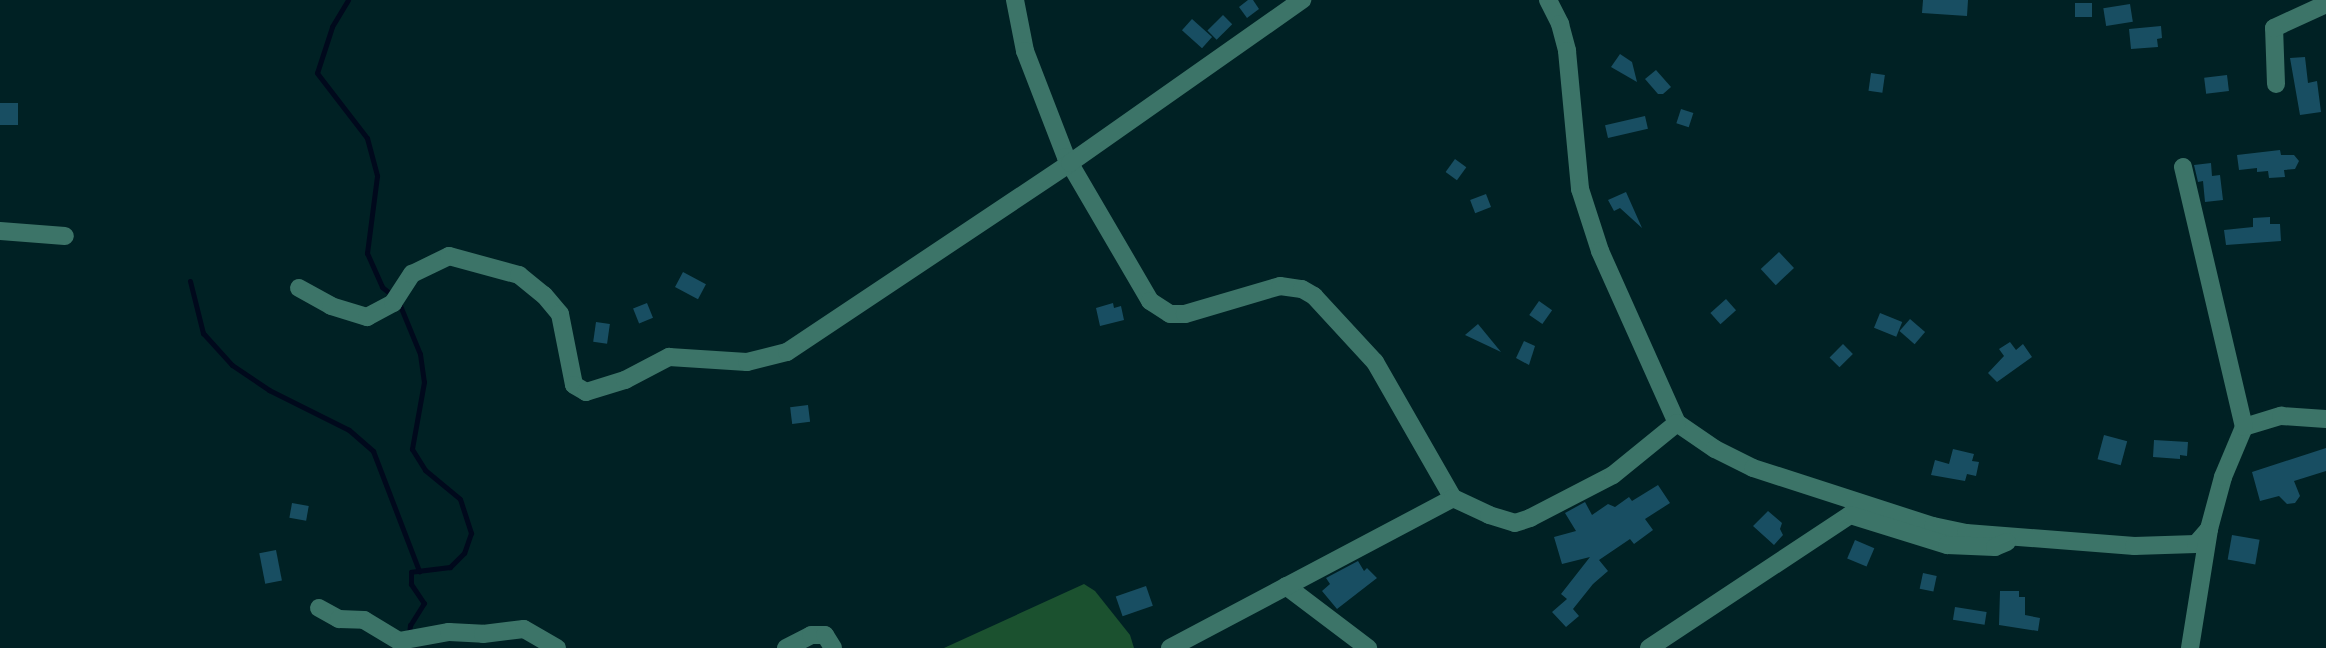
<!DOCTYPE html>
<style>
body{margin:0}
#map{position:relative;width:2326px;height:648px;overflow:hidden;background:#002124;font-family:"Golos Text",sans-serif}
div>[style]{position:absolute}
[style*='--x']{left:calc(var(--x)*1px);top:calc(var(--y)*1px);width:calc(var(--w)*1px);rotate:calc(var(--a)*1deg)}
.forest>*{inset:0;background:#1b512f}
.stream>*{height:5px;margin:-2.5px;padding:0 2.5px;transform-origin:2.5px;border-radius:2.5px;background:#00091c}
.building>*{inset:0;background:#184e62;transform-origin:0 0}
.minor>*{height:18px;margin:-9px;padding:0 9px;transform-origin:9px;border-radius:9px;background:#3c7468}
span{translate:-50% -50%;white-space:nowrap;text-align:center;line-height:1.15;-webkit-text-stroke:5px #001719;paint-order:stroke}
</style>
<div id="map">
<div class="forest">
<div style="clip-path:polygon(1084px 584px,1095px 591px,1130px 635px,1134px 648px,944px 648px)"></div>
</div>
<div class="stream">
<div style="--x:348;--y:0;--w:31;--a:121"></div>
<div style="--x:332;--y:27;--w:48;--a:108.1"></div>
<div style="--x:317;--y:73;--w:82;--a:52.4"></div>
<div style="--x:367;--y:138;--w:39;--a:75"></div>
<div style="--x:377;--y:176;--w:78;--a:97.4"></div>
<div style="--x:367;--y:253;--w:37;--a:66"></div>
<div style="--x:382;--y:287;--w:13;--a:39"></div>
<div style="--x:190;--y:281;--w:54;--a:76"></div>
<div style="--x:203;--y:333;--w:43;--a:47.8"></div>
<div style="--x:232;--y:365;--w:45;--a:34"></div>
<div style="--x:269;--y:390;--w:89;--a:26.6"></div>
<div style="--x:349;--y:430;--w:32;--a:41"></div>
<div style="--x:373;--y:451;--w:129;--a:69"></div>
<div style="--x:399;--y:303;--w:55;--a:67.6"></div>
<div style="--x:420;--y:354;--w:28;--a:82"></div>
<div style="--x:424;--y:382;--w:68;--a:100.2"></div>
<div style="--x:412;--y:449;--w:25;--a:58"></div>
<div style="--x:425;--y:470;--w:45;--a:39.6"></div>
<div style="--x:460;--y:499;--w:36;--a:72"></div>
<div style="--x:471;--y:533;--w:21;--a:109"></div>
<div style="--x:464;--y:553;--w:20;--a:135"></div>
<div style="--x:450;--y:567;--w:39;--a:173"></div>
<div style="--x:411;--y:572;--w:12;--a:90"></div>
<div style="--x:411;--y:584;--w:23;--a:56"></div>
<div style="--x:424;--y:603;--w:26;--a:122"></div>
<div style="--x:410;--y:625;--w:10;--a:96"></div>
</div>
<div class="building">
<div style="clip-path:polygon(1248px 0,1253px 0,1259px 9px,1247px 18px,1239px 7px)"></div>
<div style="clip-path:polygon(1923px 0,1968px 0,1967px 16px,1922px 13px)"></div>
<div style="left:2075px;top:3px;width:17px;height:14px"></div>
<div style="left:2130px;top:4px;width:18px;height:27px;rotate:81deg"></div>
<div style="left:1223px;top:15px;width:13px;height:22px;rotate:45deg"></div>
<div style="left:1192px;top:19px;width:27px;height:15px;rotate:42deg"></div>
<div style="clip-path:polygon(2161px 26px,2162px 38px,2157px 39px,2158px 47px,2131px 49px,2129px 29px)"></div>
<div style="clip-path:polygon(1620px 54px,1632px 62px,1637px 82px,1611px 67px)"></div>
<div style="clip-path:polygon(2305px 57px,2308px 83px,2317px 81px,2321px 112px,2300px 115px,2290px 58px)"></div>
<div style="clip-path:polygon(1656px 70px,1671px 87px,1663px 94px,1658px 94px,1645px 79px)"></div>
<div style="left:1871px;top:73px;width:14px;height:18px;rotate:8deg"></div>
<div style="left:2227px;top:75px;width:16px;height:23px;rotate:83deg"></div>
<div style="left:0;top:103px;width:18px;height:22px"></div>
<div style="left:1681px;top:109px;width:13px;height:15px;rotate:18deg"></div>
<div style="left:1645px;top:116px;width:13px;height:41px;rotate:77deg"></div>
<div style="clip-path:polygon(2280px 150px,2281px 155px,2294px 155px,2299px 161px,2295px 169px,2284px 170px,2285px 177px,2269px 178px,2268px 171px,2257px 172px,2257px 168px,2239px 170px,2237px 155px)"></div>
<div style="left:1455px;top:159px;width:14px;height:16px;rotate:36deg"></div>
<div style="clip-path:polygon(2211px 163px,2212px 176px,2220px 175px,2223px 200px,2205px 202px,2203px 181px,2198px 182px,2194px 165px)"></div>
<div style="clip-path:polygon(1626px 192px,1642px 228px,1620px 208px,1614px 211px,1608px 200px)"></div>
<div style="left:1486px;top:194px;width:14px;height:17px;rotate:69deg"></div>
<div style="clip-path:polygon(2270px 217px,2270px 224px,2280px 224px,2281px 241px,2226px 245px,2224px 230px,2253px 227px,2253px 218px)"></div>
<div style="left:1779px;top:252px;width:22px;height:25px;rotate:47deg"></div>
<div style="left:683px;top:272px;width:26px;height:17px;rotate:28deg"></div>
<div style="left:1726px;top:299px;width:15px;height:21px;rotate:48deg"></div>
<div style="left:1539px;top:301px;width:16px;height:17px;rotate:35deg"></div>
<div style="left:647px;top:303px;width:16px;height:15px;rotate:68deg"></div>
<div style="clip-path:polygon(1113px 303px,1114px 308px,1121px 306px,1124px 320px,1100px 326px,1096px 308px)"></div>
<div style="left:1880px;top:313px;width:24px;height:16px;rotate:22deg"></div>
<div style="left:1910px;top:319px;width:20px;height:16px;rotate:41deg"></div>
<div style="left:596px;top:322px;width:14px;height:20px;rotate:8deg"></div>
<div style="clip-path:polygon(1478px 324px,1501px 352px,1465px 335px)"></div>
<div style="clip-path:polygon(1524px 341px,1535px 346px,1529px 365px,1516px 358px)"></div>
<div style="clip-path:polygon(2010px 342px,2016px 350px,2023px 344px,2032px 357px,1997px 382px,1988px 373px,2004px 356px,1999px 349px)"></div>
<div style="left:1843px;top:344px;width:14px;height:19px;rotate:45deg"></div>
<div style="left:808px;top:405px;width:17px;height:18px;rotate:83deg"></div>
<div style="left:2104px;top:435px;width:24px;height:25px;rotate:15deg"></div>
<div style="clip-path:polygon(2154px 440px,2188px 442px,2187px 456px,2180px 455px,2180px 459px,2153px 457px)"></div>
<div style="clip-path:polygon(2326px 448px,2326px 471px,2294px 481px,2300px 496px,2295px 503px,2287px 504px,2279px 496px,2260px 501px,2252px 472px)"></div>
<div style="clip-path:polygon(1953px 449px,1974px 454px,1972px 461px,1979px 462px,1976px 476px,1967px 474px,1965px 481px,1931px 475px,1935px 460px,1949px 464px)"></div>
<div style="clip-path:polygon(1658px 485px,1670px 503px,1645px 519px,1653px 530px,1634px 544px,1630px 539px,1599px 560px,1608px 571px,1593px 584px,1573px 609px,1579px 616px,1566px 627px,1552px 612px,1567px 599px,1561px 594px,1590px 557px,1562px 564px,1554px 537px,1576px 531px,1565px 513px,1585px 502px,1592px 515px,1608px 504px,1615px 507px,1629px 497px,1632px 501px)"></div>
<div style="left:292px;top:503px;width:17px;height:15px;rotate:10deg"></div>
<div style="clip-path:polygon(1768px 511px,1782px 523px,1780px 529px,1783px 535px,1774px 545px,1753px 526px)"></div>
<div style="left:2232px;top:535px;width:28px;height:25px;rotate:10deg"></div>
<div style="left:1855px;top:540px;width:21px;height:20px;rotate:23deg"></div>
<div style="left:276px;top:550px;width:31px;height:17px;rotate:79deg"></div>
<div style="clip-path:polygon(1358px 561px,1364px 571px,1367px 568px,1377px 578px,1337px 609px,1322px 591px,1330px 584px,1326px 578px)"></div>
<div style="left:1923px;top:573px;width:14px;height:16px;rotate:12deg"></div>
<div style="left:1146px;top:586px;width:21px;height:32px;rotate:71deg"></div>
<div style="clip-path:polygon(2000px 591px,2019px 591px,2019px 597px,2025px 597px,2025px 615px,2040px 618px,2038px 631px,1999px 625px)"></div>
<div style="left:1955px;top:607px;width:32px;height:13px;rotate:9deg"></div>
</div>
<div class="minor">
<div style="--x:1015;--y:0;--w:52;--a:78.9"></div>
<div style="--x:1025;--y:51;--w:114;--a:68.9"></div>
<div style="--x:1066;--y:157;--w:167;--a:59.7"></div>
<div style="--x:1150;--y:301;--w:24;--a:33"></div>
<div style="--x:1170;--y:314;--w:15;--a:0"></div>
<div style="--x:1185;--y:314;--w:99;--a:-16.4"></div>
<div style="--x:1280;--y:286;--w:22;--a:8"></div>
<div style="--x:1302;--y:289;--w:14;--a:30"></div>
<div style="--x:1314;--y:296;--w:90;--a:47.3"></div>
<div style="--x:1375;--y:362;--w:157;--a:60.2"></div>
<div style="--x:1548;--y:0;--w:27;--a:63"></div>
<div style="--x:1560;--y:24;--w:28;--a:75"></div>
<div style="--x:1567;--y:51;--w:139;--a:84.6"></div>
<div style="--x:1580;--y:189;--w:65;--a:72.1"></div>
<div style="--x:1600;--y:251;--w:188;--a:65.9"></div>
<div style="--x:1677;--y:423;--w:46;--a:34.4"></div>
<div style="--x:1715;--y:449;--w:42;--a:26.6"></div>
<div style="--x:1753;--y:468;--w:189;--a:17.9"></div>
<div style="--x:1933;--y:526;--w:34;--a:12"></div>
<div style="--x:1966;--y:533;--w:169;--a:4.4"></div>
<div style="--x:2134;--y:546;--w:62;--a:-1.8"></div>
<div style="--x:2196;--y:544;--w:20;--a:-49"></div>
<div style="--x:2209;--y:529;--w:54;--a:-74.9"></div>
<div style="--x:2223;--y:477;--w:54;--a:-67.2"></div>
<div style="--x:2244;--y:427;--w:39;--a:-17"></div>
<div style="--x:2281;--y:416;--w:45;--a:3.8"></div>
<div style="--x:2276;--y:84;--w:56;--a:-92"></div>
<div style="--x:2274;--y:28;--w:57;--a:-24.8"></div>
<div style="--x:2183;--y:167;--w:267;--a:76.8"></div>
<div style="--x:0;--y:231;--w:65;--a:4.4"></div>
<div style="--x:299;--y:288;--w:37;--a:29"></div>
<div style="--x:331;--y:306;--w:38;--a:17"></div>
<div style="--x:367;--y:317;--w:30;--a:-28"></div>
<div style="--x:393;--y:303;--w:35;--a:-57"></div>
<div style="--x:412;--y:274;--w:41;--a:-25.9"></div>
<div style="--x:449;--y:256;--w:73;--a:15.2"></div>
<div style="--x:519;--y:275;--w:32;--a:39"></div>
<div style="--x:544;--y:295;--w:25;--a:50"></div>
<div style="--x:560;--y:314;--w:72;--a:78.8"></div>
<div style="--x:574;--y:385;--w:14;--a:30"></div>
<div style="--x:586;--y:392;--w:41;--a:-17.1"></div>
<div style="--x:625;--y:380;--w:50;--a:-27.6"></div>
<div style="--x:669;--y:357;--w:78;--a:3.7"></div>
<div style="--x:747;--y:362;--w:41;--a:-14"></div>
<div style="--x:787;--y:352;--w:340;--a:-33.7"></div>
<div style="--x:1070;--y:163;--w:284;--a:-35.1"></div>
<div style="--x:1286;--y:586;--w:103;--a:37.1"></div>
<div style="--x:319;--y:608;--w:23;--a:29"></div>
<div style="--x:339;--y:619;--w:25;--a:2"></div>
<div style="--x:364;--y:620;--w:41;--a:31"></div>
<div style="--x:399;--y:641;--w:51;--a:-10.2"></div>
<div style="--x:449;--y:632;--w:34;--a:3"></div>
<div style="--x:483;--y:634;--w:41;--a:-7"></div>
<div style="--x:524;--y:629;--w:38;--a:30"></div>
<div style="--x:786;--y:648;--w:28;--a:-27"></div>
<div style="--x:811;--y:635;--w:14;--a:0"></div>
<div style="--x:825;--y:635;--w:15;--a:58"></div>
<div style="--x:1170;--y:648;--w:320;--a:-27.9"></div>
<div style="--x:1453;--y:498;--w:40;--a:25"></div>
<div style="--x:1489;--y:515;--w:27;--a:17"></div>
<div style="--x:1515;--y:523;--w:16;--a:-18"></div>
<div style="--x:1530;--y:518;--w:93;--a:-27.4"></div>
<div style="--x:1613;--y:475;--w:82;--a:-39.1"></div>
<div style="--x:1649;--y:648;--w:241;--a:-33.5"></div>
<div style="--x:1850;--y:515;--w:102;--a:17.2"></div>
<div style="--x:1947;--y:545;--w:48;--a:2.4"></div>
<div style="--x:1995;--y:547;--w:13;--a:-23"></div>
<div style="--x:2190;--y:648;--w:121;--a:-80.9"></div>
</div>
</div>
